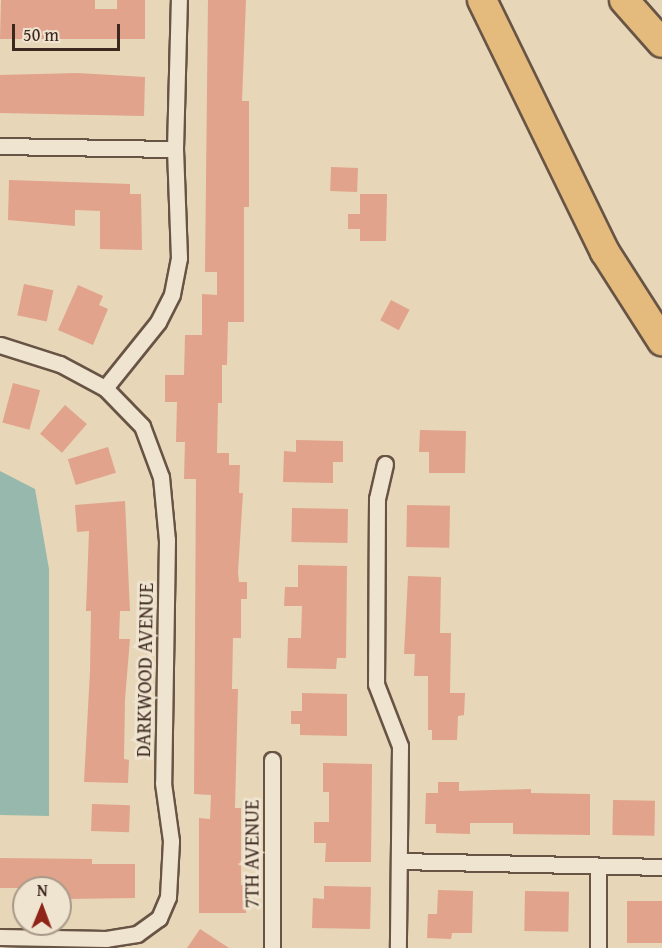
<!DOCTYPE html>
<style>
body{margin:0}
#map{position:relative;width:662px;height:948px;overflow:hidden;background:#e7d6b7;font-family:"Gentium Book Plus",serif}
div>[style]{position:absolute}
[style*='--x']{left:calc(var(--x)*1px);top:calc(var(--y)*1px);width:calc(var(--w)*1px);rotate:calc(var(--a)*1deg)}
.water>*{inset:0;background:#97b9ad}
.building>*{inset:0;background:#e1a38b;transform-origin:0 0}
.roads{filter:drop-shadow(2px 0 #685445) drop-shadow(-2px 0 #685445) drop-shadow(0 2px #685445) drop-shadow(0 -2px #685445)}
.street>*{height:15px;margin:-7.5px;padding:0 7.5px;transform-origin:7.5px;border-radius:7.5px;background:#efe4d0}
.highway>*{height:28px;margin:-14px;padding:0 14px;transform-origin:14px;border-radius:14px;background:#e4bb7c}
span{translate:-50% -50%;white-space:nowrap;text-align:center;line-height:1.15;-webkit-text-stroke:6px #efe4d0;paint-order:stroke}
.street-label{font-size:20px;color:#3d281f}
.north{position:absolute;left:12px;top:876px;width:60px;height:60px;box-sizing:border-box;background:#efe4d0;border:2px solid #a89989;border-radius:50%;rotate:1deg;font-size:16px;font-weight:700;line-height:24px;text-align:center;color:#3d281f}
.north::after{content:'';display:block;margin:auto;width:21px;height:27px;background:#8f2418;clip-path:polygon(50% 0,100% 100%,50% 72%,0 100%)}
.scale{position:absolute;left:12px;top:24px;width:108px;height:27px;box-sizing:border-box;border:3px solid #3d281f;border-top:0;padding-left:8px;font-size:18px;line-height:21px;white-space:nowrap;color:#3d281f;-webkit-text-stroke:4px #efe4d0;paint-order:stroke}
</style>
<div id="map">
<div class="water">
<div style="clip-path:polygon(0 471px,35px 489px,49px 569px,49px 816px,0 815px)"></div>
</div>
<div class="building">
<div style="clip-path:polygon(1px 0,95px 0,95px 9px,117px 9px,117px 0,145px 0,145px 39px,0 39px)"></div>
<div style="clip-path:polygon(208px 0,246px 0,242px 101px,249px 101px,249px 207px,244px 207px,244px 322px,228px 322px,227px 365px,222px 365px,222px 403px,218px 403px,217px 453px,229px 453px,229px 465px,240px 465px,239px 493px,243px 493px,238px 572px,239px 582px,247px 582px,247px 599px,241px 599px,241px 638px,233px 638px,232px 689px,238px 689px,235px 808px,241px 808px,241px 885px,246px 885px,246px 913px,199px 913px,199px 818px,210px 819px,211px 795px,194px 794px,196px 479px,184px 479px,185px 442px,176px 442px,177px 402px,165px 402px,165px 375px,184px 375px,185px 335px,202px 335px,202px 294px,217px 295px,217px 272px,205px 272px)"></div>
<div style="clip-path:polygon(78px 73px,145px 77px,144px 116px,0 113px,0 75px)"></div>
<div style="left:331px;top:167px;width:27px;height:24px;rotate:2deg"></div>
<div style="clip-path:polygon(9px 180px,130px 184px,130px 194px,141px 194px,142px 250px,100px 249px,100px 211px,75px 210px,75px 226px,8px 220px)"></div>
<div style="clip-path:polygon(360px 194px,387px 194px,386px 241px,360px 241px,360px 229px,348px 229px,348px 214px,360px 214px)"></div>
<div style="left:24px;top:284px;width:30px;height:32px;rotate:12deg"></div>
<div style="clip-path:polygon(78px 285px,103px 296px,99px 305px,108px 309px,93px 345px,58px 330px)"></div>
<div style="left:391px;top:300px;width:21px;height:23px;rotate:28deg"></div>
<div style="left:13px;top:383px;width:28px;height:41px;rotate:15deg"></div>
<div style="left:65px;top:405px;width:29px;height:38px;rotate:41deg"></div>
<div style="clip-path:polygon(420px 430px,466px 431px,465px 473px,429px 473px,429px 452px,419px 452px)"></div>
<div style="clip-path:polygon(296px 440px,343px 441px,343px 462px,333px 462px,333px 483px,283px 482px,284px 451px,296px 452px)"></div>
<div style="left:108px;top:447px;width:27px;height:42px;rotate:73deg"></div>
<div style="clip-path:polygon(125px 501px,130px 611px,120px 611px,119px 639px,130px 639px,125px 699px,124px 759px,129px 760px,128px 783px,84px 782px,90px 671px,91px 611px,86px 611px,89px 531px,77px 532px,75px 505px)"></div>
<div style="left:407px;top:505px;width:43px;height:42px;rotate:1deg"></div>
<div style="left:292px;top:508px;width:56px;height:34px;rotate:1deg"></div>
<div style="clip-path:polygon(298px 565px,347px 566px,346px 658px,337px 658px,336px 669px,287px 668px,288px 638px,301px 638px,302px 606px,284px 606px,285px 587px,298px 587px)"></div>
<div style="clip-path:polygon(408px 576px,441px 577px,440px 633px,451px 633px,450px 693px,465px 693px,464px 715px,458px 716px,457px 740px,432px 740px,432px 730px,428px 730px,428px 676px,414px 676px,415px 654px,404px 654px)"></div>
<div style="clip-path:polygon(302px 693px,347px 694px,347px 736px,300px 735px,300px 724px,291px 724px,291px 711px,302px 711px)"></div>
<div style="clip-path:polygon(323px 763px,372px 764px,371px 862px,325px 862px,326px 843px,314px 843px,314px 822px,329px 822px,329px 792px,323px 792px)"></div>
<div style="clip-path:polygon(438px 782px,459px 782px,459px 791px,531px 789px,531px 793px,590px 794px,590px 835px,513px 834px,513px 823px,470px 823px,470px 834px,436px 833px,436px 824px,425px 824px,426px 793px,438px 793px)"></div>
<div style="left:613px;top:800px;width:42px;height:35px;rotate:1deg"></div>
<div style="left:92px;top:804px;width:38px;height:27px;rotate:2deg"></div>
<div style="clip-path:polygon(0 858px,92px 859px,92px 864px,135px 864px,135px 898px,64px 899px,64px 888px,0 888px)"></div>
<div style="clip-path:polygon(324px 886px,371px 887px,370px 929px,312px 928px,313px 898px,324px 899px)"></div>
<div style="clip-path:polygon(438px 890px,473px 891px,472px 933px,452px 933px,451px 939px,427px 938px,428px 914px,437px 914px)"></div>
<div style="left:525px;top:891px;width:44px;height:40px;rotate:1deg"></div>
<div style="left:627px;top:901px;width:35px;height:42px"></div>
<div style="clip-path:polygon(200px 929px,229px 948px,187px 948px)"></div>
</div>
<div class="roads">
<div class="street">
<div style="--x:0;--y:146;--w:175;--a:1"></div>
<div style="--x:0;--y:345;--w:63;--a:17.6"></div>
<div style="--x:60;--y:364;--w:51;--a:28.1"></div>
<div style="--x:105;--y:388;--w:53;--a:45.8"></div>
<div style="--x:142;--y:426;--w:54;--a:69.6"></div>
<div style="--x:161;--y:477;--w:63;--a:84.6"></div>
<div style="--x:167;--y:540;--w:243;--a:90.9"></div>
<div style="--x:163;--y:783;--w:59;--a:82.1"></div>
<div style="--x:171;--y:841;--w:56;--a:93.1"></div>
<div style="--x:168;--y:897;--w:23;--a:113"></div>
<div style="--x:159;--y:918;--w:27;--a:144"></div>
<div style="--x:137;--y:934;--w:31;--a:171"></div>
<div style="--x:106;--y:939;--w:106;--a:-178.9"></div>
<div style="--x:105;--y:388;--w:85;--a:-51.2"></div>
<div style="--x:158;--y:322;--w:31;--a:-63"></div>
<div style="--x:172;--y:294;--w:37;--a:-79"></div>
<div style="--x:179;--y:258;--w:109;--a:-92.1"></div>
<div style="--x:175;--y:149;--w:149;--a:-88.5"></div>
<div style="--x:385;--y:464;--w:36;--a:103"></div>
<div style="--x:377;--y:499;--w:185;--a:90.3"></div>
<div style="--x:376;--y:684;--w:66;--a:68.8"></div>
<div style="--x:400;--y:746;--w:202;--a:90.6"></div>
<div style="--x:399;--y:861;--w:263;--a:1.3"></div>
<div style="--x:272;--y:948;--w:188;--a:-90"></div>
<div style="--x:598;--y:948;--w:82;--a:-90"></div>
</div>
<div class="highway">
<div style="--x:482;--y:0;--w:280;--a:64"></div>
<div style="--x:605;--y:252;--w:106;--a:57.4"></div>
<div style="--x:624;--y:0;--w:57;--a:48.5"></div>
</div>
</div>
<div class="street-label">
<span style="left:144px;top:670px;rotate:-89deg">DARKWOOD AVENUE</span>
<span style="left:251px;top:854px;rotate:-90deg">7TH AVENUE</span>
</div>
<div class="north">N</div>
<div class="scale">50 m</div>
</div>
